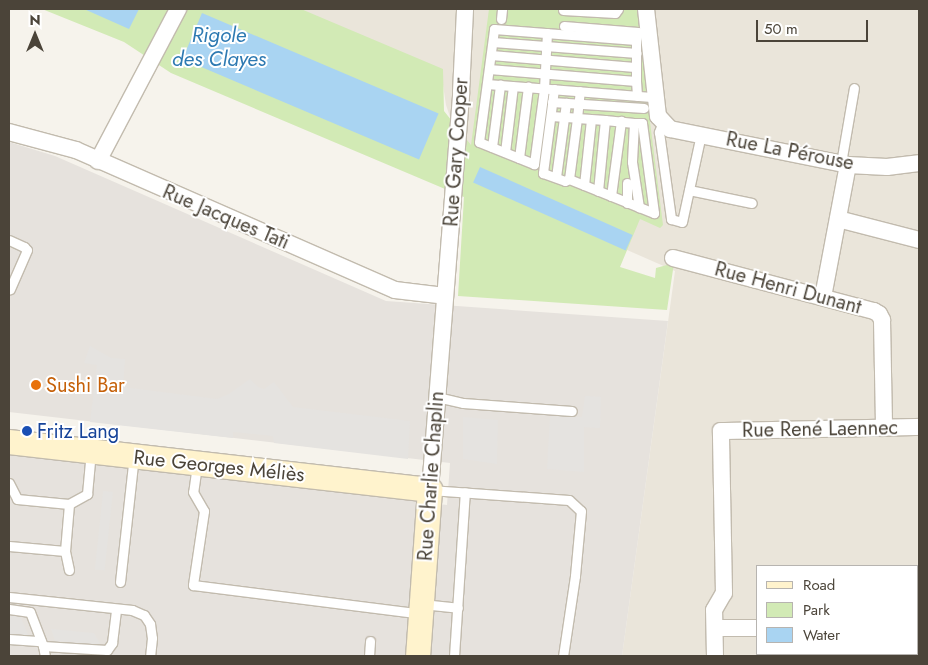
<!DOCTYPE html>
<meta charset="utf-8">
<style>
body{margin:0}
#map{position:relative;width:928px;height:665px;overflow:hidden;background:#f6f3ec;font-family:Jost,sans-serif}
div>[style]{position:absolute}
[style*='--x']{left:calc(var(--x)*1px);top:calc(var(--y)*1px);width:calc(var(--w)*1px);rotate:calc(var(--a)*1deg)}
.residential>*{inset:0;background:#eae5da}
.industrial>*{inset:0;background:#e6e2dd}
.green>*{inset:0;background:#d2eab5}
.parking>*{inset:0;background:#e5e3e0;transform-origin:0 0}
.water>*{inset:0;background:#a9d4f2;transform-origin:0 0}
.roads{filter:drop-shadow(1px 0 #c2bbae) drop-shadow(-1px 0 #c2bbae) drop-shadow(0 1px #c2bbae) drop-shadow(0 -1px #c2bbae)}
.lane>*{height:9px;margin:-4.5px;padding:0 4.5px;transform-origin:4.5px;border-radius:4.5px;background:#fff}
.street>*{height:16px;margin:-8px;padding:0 8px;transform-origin:8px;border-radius:8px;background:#fff}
.secondary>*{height:24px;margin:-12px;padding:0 12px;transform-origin:12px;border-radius:12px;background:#fff3cd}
.dots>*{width:14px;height:14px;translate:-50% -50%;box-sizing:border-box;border:2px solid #fff;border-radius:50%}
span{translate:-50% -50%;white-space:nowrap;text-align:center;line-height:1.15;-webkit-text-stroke:4px #fff;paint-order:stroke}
.street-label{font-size:20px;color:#4b4439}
.food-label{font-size:20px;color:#c56008}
.left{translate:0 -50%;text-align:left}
.transit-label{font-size:20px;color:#164399}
.water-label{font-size:21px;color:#2e7ab2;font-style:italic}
.frame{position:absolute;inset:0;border:10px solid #4b4439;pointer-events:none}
.legend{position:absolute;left:756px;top:565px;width:162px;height:90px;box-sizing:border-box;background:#fff;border:1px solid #b7b4b0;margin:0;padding:6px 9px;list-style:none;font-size:15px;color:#4b4439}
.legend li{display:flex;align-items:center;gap:10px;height:25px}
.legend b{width:25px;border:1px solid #b7b4b0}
.north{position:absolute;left:10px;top:10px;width:50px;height:50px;-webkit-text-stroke:4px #fff;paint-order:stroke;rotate:0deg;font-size:14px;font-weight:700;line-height:20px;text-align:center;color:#4b4439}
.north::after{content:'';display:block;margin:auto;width:18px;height:22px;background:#4b4439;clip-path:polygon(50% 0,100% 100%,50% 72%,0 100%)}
.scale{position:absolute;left:756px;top:20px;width:112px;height:22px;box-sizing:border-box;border:2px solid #4b4439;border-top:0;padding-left:6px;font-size:15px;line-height:18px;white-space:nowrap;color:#4b4439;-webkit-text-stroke:4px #fff;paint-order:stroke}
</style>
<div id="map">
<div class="residential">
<div style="clip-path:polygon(evenodd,271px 9px,919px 9px,919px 656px,622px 656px,675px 271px,472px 182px,446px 105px,443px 85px,271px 9px,757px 566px,917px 566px,917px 654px,757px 654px,757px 566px)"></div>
</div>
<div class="industrial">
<div style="clip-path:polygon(9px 142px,55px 156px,386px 301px,668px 321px,622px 656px,9px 656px,9px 454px,447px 505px,450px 463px,9px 412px)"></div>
</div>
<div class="green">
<div style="clip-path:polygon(42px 9px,301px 9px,443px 69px,444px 111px,471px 145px,489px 9px,639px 9px,646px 90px,663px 225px,660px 228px,640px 219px,620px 267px,655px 278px,656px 268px,674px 263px,667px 310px,458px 296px,464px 197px,171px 73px,124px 42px)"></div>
</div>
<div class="parking">
<div style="clip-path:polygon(90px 346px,111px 358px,125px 359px,123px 387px,217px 399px,229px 394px,250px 379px,258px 387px,264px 389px,274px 382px,293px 407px,410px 421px,408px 459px,274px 443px,273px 436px,233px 432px,233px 438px,90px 422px,97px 365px,84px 363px)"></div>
<div style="clip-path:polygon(585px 396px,601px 397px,600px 428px,584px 427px,584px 472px,547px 469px,550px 416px,582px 417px)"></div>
<div style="clip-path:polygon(463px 417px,498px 420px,497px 464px,463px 459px)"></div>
<div style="left:103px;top:491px;width:10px;height:79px;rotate:6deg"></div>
<div style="clip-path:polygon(9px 614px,20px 615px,29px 637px,9px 635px)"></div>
<div style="clip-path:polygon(51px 629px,94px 633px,101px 645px,55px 641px)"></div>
</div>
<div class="water">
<div style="clip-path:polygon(84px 9px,139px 9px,129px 29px)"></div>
<div style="left:202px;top:13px;width:257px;height:50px;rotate:23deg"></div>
<div style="left:480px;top:167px;width:167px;height:17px;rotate:24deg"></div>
</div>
<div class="roads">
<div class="lane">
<div style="--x:563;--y:10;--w:52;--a:3.3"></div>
<div style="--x:615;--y:13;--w:5;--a:-53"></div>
<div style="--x:501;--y:19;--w:10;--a:-84"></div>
<div style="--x:564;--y:26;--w:74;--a:4.6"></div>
<div style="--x:638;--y:32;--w:8;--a:104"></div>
<div style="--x:547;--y:33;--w:56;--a:93.1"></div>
<div style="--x:544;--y:89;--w:76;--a:97.6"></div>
<div style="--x:534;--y:164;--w:59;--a:-158.2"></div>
<div style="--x:479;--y:142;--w:114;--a:-82.4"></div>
<div style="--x:494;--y:29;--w:142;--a:4.4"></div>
<div style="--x:636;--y:40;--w:41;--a:90"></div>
<div style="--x:493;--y:42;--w:144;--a:4.4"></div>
<div style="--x:491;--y:55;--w:144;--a:4.8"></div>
<div style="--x:489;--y:69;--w:147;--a:4.7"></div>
<div style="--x:636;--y:81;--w:15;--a:86"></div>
<div style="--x:487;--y:84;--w:168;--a:4.5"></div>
<div style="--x:554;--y:89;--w:85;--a:97.5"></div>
<div style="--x:543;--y:173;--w:23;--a:20"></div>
<div style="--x:565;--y:181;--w:4;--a:-27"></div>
<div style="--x:552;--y:102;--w:92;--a:3.7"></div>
<div style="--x:551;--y:116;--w:26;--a:4"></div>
<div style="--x:577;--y:118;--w:28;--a:4"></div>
<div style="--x:605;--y:120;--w:29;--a:6"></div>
<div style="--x:634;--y:123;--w:8;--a:0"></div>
<div style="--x:642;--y:123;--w:91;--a:82.4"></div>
<div style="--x:654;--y:213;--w:92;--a:-158.2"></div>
<div style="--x:569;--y:179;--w:62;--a:-82.5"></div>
<div style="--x:577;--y:118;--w:27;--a:-84"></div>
<div style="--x:634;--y:123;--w:39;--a:93"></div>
<div style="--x:632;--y:162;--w:46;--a:81.2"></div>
<div style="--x:662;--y:124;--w:9;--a:111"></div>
<div style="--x:659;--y:132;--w:88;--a:82.1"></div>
<div style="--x:671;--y:219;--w:11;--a:15"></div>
<div style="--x:682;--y:222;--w:90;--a:-77.8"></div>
<div style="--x:492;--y:147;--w:63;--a:-82.6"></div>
<div style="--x:505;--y:152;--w:66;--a:-83.1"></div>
<div style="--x:519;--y:158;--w:72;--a:-82.8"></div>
<div style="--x:841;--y:163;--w:76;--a:-80.2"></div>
<div style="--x:556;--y:177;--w:75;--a:-82.3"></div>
<div style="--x:584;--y:185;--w:66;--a:-83.9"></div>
<div style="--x:689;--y:190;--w:64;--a:11.7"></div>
<div style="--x:598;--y:191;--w:71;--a:-84.4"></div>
<div style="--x:611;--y:196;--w:76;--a:-82.4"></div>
<div style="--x:627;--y:203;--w:20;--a:-90"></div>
<div style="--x:9;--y:240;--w:17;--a:25"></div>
<div style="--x:24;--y:247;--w:4;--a:45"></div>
<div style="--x:27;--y:250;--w:43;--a:113.6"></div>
<div style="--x:437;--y:397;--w:27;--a:13"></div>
<div style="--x:463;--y:403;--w:109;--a:4.2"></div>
<div style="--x:197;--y:465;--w:27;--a:98"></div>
<div style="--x:193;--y:492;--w:22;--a:60"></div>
<div style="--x:204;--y:511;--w:75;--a:98.5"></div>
<div style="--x:193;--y:585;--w:230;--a:7.2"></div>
<div style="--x:9;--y:483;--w:18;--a:63"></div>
<div style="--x:17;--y:499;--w:52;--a:5.5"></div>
<div style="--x:430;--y:490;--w:139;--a:4.1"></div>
<div style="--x:569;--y:500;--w:16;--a:43"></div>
<div style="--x:581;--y:511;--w:65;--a:95.3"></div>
<div style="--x:575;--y:576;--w:81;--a:98.5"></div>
<div style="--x:9;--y:546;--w:56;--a:5.1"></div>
<div style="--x:69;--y:570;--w:19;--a:-102"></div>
<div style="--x:65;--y:551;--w:47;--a:-85.1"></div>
<div style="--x:69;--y:504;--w:21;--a:-29"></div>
<div style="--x:87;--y:494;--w:43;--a:-84.7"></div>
<div style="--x:120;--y:582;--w:127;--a:-83.7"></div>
<div style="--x:9;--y:597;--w:124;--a:6"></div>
<div style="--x:132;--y:610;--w:13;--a:23"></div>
<div style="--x:144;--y:615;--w:11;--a:56"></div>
<div style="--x:150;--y:624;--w:14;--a:82"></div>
<div style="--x:152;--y:638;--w:18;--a:96"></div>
<div style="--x:422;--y:604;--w:36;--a:6"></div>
<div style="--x:9;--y:609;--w:21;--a:8"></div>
<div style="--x:30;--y:612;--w:36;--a:69"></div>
<div style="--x:43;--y:646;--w:10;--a:79"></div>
<div style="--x:9;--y:639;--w:32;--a:4"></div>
<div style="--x:43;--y:646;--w:64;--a:3.6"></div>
<div style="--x:107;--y:650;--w:9;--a:-54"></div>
<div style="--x:112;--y:643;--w:34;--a:-83"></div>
<div style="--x:369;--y:656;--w:15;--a:-86"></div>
<div style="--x:454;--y:656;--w:164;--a:-86.2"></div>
</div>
<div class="street">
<div style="--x:646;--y:9;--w:108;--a:83.6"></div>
<div style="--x:658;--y:116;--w:18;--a:47"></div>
<div style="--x:670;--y:129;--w:182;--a:11.4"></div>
<div style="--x:848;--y:165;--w:39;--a:3"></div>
<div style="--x:887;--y:167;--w:32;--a:-7"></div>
<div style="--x:9;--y:132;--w:69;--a:15"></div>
<div style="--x:76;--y:150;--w:348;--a:23.7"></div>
<div style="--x:395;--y:290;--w:50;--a:6.8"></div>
<div style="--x:98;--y:161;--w:172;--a:-62.2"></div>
<div style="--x:838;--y:219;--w:84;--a:14.5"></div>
<div style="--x:673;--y:258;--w:208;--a:14.8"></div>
<div style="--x:874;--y:311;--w:6;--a:31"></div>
<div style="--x:879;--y:314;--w:7;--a:63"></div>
<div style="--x:882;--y:320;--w:108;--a:88.9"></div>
<div style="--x:823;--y:297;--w:134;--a:-79.3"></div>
<div style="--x:430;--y:490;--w:399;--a:-85.5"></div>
<div style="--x:461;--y:92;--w:83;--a:-87.2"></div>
<div style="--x:917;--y:624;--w:2;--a:0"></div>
<div style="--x:715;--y:628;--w:42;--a:0"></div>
<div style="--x:715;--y:656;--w:46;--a:-91.2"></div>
<div style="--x:714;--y:610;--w:20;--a:-60"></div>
<div style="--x:724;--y:593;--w:162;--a:-91.1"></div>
<div style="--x:721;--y:431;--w:198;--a:-1.2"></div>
</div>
<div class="secondary">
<div style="--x:9;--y:442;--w:424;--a:6.5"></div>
<div style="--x:430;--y:490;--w:166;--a:94.1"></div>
</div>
</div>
<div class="dots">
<div style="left:36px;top:385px;background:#e8710a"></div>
<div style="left:27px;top:431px;background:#1a4fb4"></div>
</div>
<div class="street-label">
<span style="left:790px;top:151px;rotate:11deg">Rue La Pérouse</span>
<span style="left:456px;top:152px;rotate:-86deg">Rue Gary Cooper</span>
<span style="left:226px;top:217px;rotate:23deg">Rue Jacques Tati</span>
<span style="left:788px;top:288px;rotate:15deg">Rue Henri Dunant</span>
<span style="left:820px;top:429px;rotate:-1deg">Rue René Laennec</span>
<span style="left:219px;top:466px;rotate:6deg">Rue Georges Méliès</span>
<span style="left:431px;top:476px;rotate:-86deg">Rue Charlie Chaplin</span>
</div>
<div class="food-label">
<span class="left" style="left:46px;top:385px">Sushi Bar</span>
</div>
<div class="transit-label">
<span class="left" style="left:37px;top:431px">Fritz Lang</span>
</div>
<div class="water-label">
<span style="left:219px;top:47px">Rigole<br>des Clayes</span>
</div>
<div class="frame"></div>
<ul class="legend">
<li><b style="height:6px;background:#fff3cd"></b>Road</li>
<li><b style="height:14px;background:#d2eab5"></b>Park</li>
<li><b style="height:14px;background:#a9d4f2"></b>Water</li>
</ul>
<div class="north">N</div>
<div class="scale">50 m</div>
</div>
